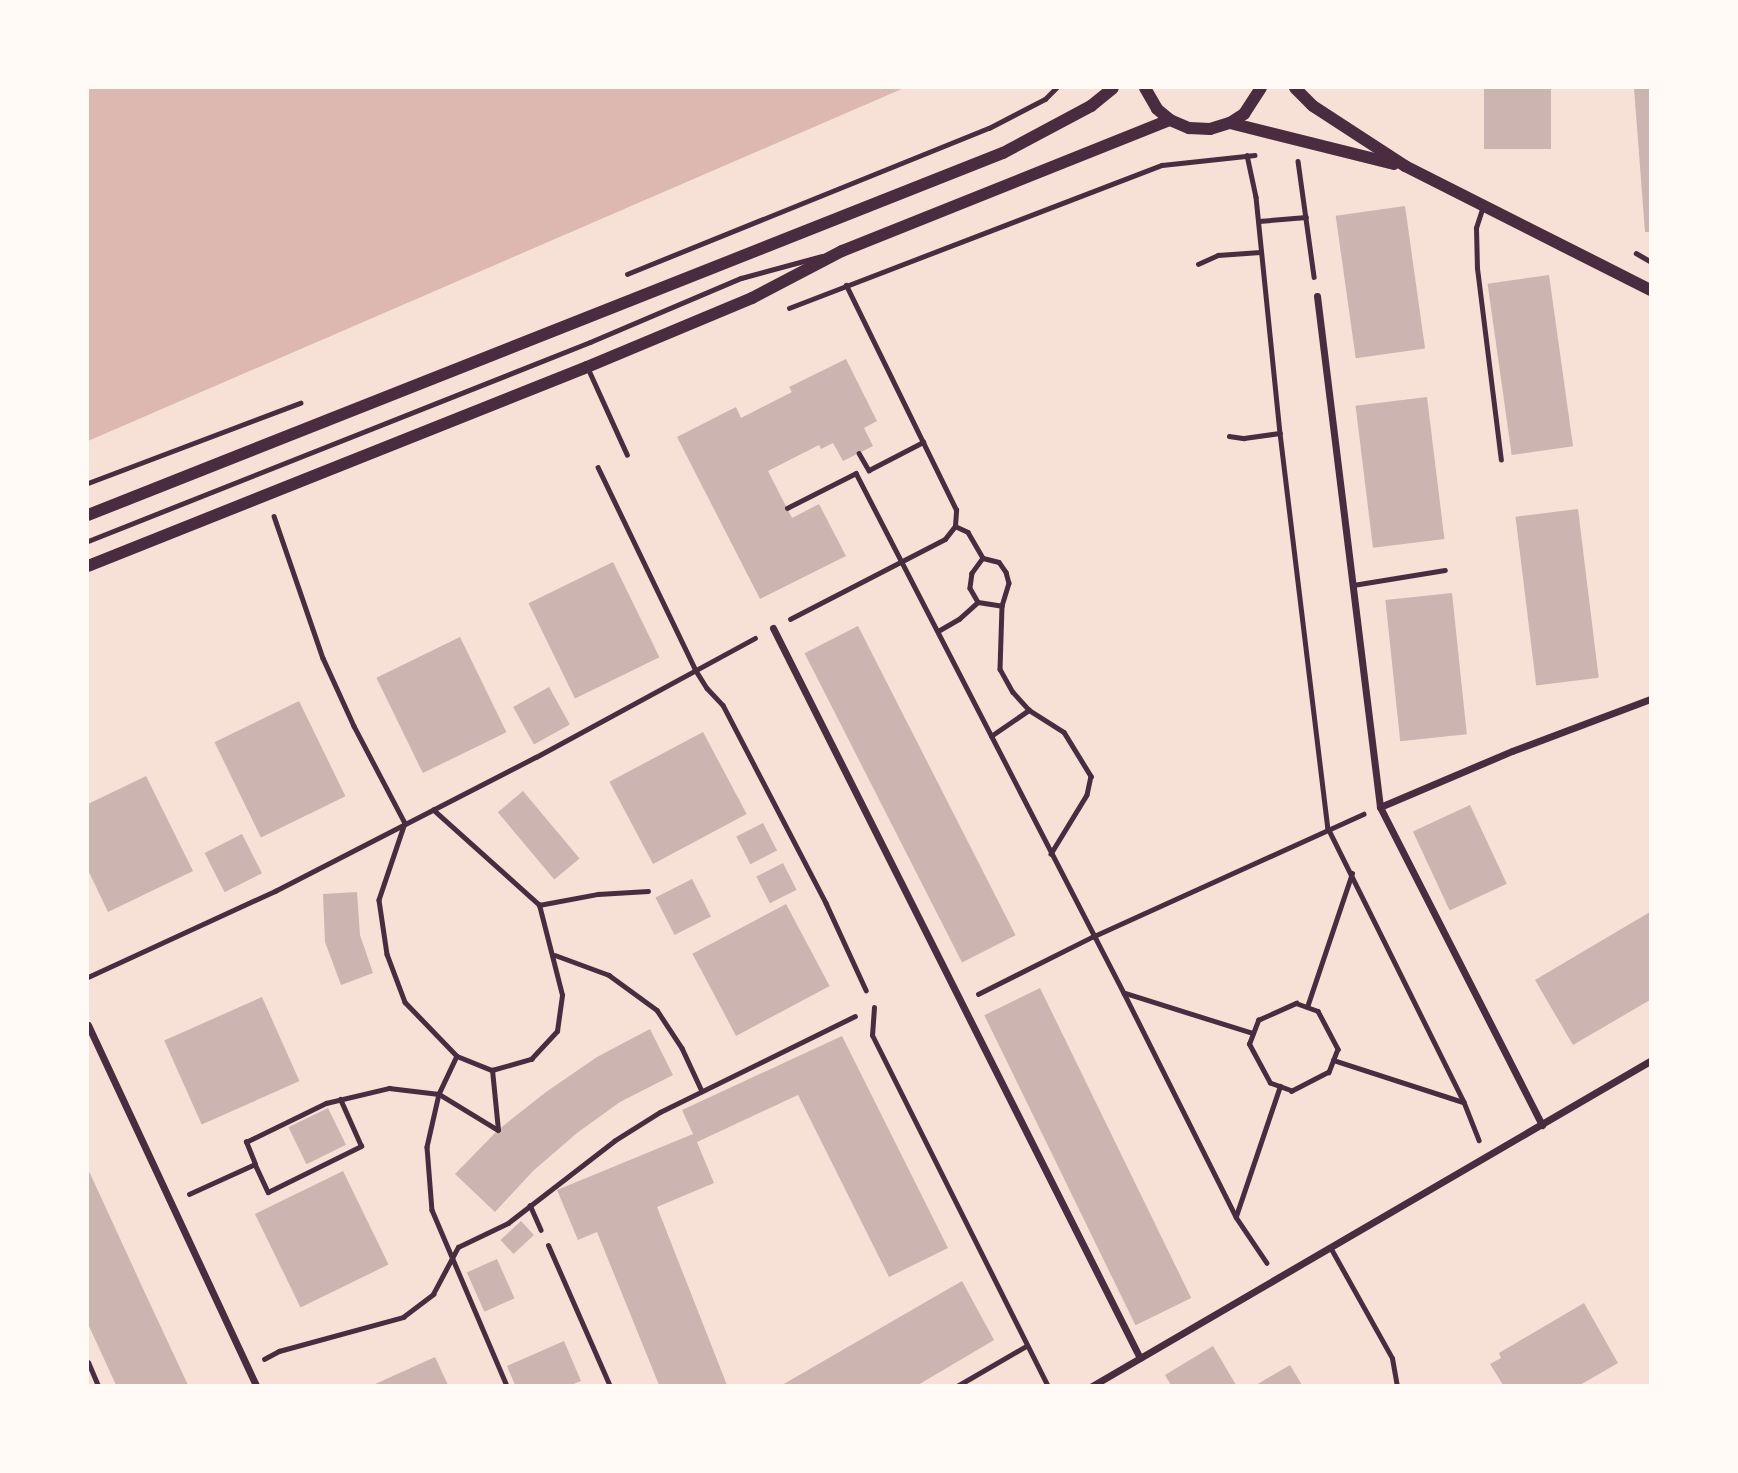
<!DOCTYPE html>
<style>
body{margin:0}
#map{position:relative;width:1738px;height:1473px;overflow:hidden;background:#f7e1d7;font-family:Inter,sans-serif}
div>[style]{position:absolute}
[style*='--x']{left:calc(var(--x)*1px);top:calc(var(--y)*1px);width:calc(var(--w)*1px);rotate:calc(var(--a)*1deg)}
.water>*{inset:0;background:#dcb8b0}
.building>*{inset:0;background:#ccb4b1;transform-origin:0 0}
.path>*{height:4.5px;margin:-2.25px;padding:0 2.25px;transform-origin:2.25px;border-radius:2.25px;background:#4a2c40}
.service>*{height:5px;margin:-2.5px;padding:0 2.5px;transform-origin:2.5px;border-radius:2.5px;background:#4a2c40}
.minor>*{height:7px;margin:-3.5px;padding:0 3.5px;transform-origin:3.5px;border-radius:3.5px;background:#4a2c40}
.tertiary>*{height:12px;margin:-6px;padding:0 6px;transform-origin:6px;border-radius:6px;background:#4a2c40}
span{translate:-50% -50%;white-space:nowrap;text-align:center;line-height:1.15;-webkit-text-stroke:7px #fffaf5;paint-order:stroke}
.frame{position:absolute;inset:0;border:89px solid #fffaf5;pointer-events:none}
</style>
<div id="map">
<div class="water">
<div style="clip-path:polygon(88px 88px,904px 88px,88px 441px)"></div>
</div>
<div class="building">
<div style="left:1484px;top:88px;width:67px;height:61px"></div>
<div style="clip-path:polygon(1634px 88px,1650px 88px,1650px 232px,1645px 232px)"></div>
<div style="left:1405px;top:206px;width:144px;height:70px;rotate:82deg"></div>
<div style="left:1549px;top:275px;width:173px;height:62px;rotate:82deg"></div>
<div style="clip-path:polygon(846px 359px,877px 421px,864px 428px,873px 446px,843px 461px,833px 443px,821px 449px,819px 445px,768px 471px,792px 518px,819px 504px,846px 556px,760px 599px,677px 437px,736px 407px,741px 418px,792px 392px,789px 387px)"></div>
<div style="left:1427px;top:397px;width:143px;height:72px;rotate:83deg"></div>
<div style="left:1578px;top:509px;width:170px;height:63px;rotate:83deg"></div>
<div style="left:613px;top:562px;width:106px;height:94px;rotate:64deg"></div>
<div style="left:1452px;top:593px;width:142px;height:67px;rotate:84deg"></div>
<div style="left:858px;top:626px;width:347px;height:60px;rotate:63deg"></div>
<div style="left:460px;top:637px;width:106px;height:93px;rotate:64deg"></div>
<div style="left:549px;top:687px;width:43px;height:41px;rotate:61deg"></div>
<div style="left:299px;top:701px;width:106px;height:94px;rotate:64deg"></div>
<div style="left:703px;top:732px;width:93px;height:106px;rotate:62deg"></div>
<div style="clip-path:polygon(146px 776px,193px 871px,108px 912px,88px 870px,88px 804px)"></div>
<div style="left:523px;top:791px;width:88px;height:33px;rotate:50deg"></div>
<div style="left:1470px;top:805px;width:87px;height:63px;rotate:65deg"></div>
<div style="left:763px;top:823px;width:31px;height:30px;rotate:63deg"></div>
<div style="left:242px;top:834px;width:44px;height:42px;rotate:63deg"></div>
<div style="left:783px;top:863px;width:30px;height:30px;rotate:63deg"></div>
<div style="left:692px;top:879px;width:42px;height:41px;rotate:63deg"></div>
<div style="clip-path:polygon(357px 892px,360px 935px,373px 973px,341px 985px,325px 942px,323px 894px)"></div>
<div style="left:786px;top:904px;width:93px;height:106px;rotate:62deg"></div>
<div style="clip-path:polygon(1650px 912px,1650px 1000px,1573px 1045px,1535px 980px)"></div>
<div style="left:1040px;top:988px;width:345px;height:62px;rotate:64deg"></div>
<div style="left:262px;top:997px;width:92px;height:107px;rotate:66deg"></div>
<div style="clip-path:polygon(650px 1029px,673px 1075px,620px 1102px,577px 1133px,533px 1171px,495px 1212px,455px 1174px,498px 1130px,546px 1092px,597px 1057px)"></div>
<div style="clip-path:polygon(842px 1036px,948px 1248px,889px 1277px,798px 1095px,697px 1142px,714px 1183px,657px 1207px,727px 1385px,659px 1385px,597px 1232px,578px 1240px,557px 1190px,693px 1134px,682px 1110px)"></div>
<div style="left:328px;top:1108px;width:41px;height:44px;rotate:64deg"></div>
<div style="clip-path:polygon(88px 1169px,145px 1293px,188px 1385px,116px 1385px,88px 1324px)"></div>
<div style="left:343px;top:1171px;width:104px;height:98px;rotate:64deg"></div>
<div style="left:521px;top:1221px;width:19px;height:28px;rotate:47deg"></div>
<div style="left:497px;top:1259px;width:43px;height:33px;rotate:66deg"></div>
<div style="clip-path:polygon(962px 1281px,994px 1340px,918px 1385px,782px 1385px)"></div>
<div style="clip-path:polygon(1584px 1303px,1618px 1363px,1580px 1385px,1503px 1385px,1490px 1364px,1501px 1358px,1499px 1353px)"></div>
<div style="clip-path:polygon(564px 1341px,581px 1381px,571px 1385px,515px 1385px,507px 1366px)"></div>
<div style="clip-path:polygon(1213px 1346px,1236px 1385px,1171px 1385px,1165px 1375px)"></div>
<div style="clip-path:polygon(435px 1357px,448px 1385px,373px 1385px)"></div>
<div style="clip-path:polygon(1290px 1365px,1302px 1385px,1256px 1385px)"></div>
</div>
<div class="path">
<div style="--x:1247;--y:155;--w:43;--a:77.9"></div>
<div style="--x:1256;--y:197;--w:237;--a:84.2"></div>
<div style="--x:1280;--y:433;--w:398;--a:83.1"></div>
<div style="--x:1328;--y:828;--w:306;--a:63.6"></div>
<div style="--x:1464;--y:1102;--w:41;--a:68.5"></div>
<div style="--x:1298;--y:161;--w:117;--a:82.1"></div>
<div style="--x:1259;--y:221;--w:47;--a:-4.9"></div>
<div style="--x:1636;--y:253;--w:16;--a:30"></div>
<div style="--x:1198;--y:264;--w:22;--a:-24"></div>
<div style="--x:1218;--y:255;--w:42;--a:-4.1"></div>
<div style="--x:627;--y:274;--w:390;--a:-22"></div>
<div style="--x:989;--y:128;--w:63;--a:-27.4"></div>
<div style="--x:1045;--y:99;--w:16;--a:-45"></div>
<div style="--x:789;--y:308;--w:399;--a:-21"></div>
<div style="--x:1162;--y:165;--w:93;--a:-6.2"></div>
<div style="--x:1229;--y:436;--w:15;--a:8"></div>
<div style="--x:1244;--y:438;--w:36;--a:-8"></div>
<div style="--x:859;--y:453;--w:20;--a:60"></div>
<div style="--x:869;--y:470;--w:61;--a:-27.4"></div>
<div style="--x:598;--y:467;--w:224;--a:64.3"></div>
<div style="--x:695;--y:669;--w:22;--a:58"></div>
<div style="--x:707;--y:688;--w:23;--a:47"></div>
<div style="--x:723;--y:705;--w:223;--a:62.5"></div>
<div style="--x:826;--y:903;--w:96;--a:65.3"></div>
<div style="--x:88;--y:483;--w:227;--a:-20.7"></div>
<div style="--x:787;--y:508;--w:77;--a:-26.9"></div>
<div style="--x:856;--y:473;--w:585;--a:62.73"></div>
<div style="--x:1124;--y:993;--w:250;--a:63.4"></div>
<div style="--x:1236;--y:1217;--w:55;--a:56"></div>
<div style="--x:274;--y:516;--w:150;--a:71"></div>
<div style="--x:323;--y:658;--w:75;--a:65.5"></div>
<div style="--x:354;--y:726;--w:110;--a:62.3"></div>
<div style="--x:405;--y:823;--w:81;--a:108.7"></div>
<div style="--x:379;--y:900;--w:55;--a:81.6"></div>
<div style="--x:387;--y:954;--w:51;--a:69.4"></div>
<div style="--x:405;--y:1002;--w:75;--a:46.1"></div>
<div style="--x:457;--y:1056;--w:38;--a:22"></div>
<div style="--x:492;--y:1070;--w:41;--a:-15.8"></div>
<div style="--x:531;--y:1059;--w:38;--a:-47"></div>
<div style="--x:557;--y:1031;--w:36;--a:-82"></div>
<div style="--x:562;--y:995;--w:93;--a:-104.3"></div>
<div style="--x:539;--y:905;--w:142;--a:-138.1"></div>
<div style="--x:955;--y:526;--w:14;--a:25"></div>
<div style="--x:968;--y:532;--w:30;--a:60"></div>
<div style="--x:983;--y:558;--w:16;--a:14"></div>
<div style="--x:999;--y:562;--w:12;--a:55"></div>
<div style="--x:1006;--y:572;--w:11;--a:75"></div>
<div style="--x:1009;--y:583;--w:24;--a:107"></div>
<div style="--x:1002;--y:606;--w:63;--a:91.8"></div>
<div style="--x:1000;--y:669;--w:26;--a:61"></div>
<div style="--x:1013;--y:692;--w:24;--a:48"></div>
<div style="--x:1029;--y:710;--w:41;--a:32.2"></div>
<div style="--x:1064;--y:732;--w:52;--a:58.5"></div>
<div style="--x:1091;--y:776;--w:19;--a:102"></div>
<div style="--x:1087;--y:795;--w:69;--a:121.4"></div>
<div style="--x:983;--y:558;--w:19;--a:126"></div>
<div style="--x:972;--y:573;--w:15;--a:98"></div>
<div style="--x:970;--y:588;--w:16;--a:60"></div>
<div style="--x:978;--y:602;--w:24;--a:9"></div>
<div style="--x:790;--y:619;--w:174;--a:-27.3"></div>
<div style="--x:945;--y:539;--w:16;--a:-52"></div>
<div style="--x:955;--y:526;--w:16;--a:-86"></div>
<div style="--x:956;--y:510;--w:250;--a:-116.1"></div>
<div style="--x:938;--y:631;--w:24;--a:-30"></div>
<div style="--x:959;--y:619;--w:25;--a:-42"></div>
<div style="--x:991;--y:736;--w:46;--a:-34.4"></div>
<div style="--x:539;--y:905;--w:60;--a:-10.6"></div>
<div style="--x:598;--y:894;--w:50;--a:-3.4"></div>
<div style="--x:555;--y:955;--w:58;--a:20.3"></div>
<div style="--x:609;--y:975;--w:59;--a:36.1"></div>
<div style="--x:657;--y:1010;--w:45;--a:56.7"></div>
<div style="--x:682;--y:1048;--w:47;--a:65.1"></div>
<div style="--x:88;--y:977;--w:206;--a:-24.7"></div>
<div style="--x:275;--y:891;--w:293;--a:-27.2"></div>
<div style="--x:536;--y:757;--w:249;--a:-28.5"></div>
<div style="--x:1125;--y:993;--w:134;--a:17.4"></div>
<div style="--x:978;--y:994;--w:127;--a:-26.6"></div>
<div style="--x:1092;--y:937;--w:298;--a:-24.4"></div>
<div style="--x:1296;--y:1003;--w:23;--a:20"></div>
<div style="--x:1318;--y:1011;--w:43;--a:62.2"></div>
<div style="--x:1338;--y:1049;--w:25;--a:111"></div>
<div style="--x:1329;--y:1072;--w:42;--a:152.8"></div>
<div style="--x:1292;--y:1091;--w:23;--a:-160"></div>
<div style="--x:1270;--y:1083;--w:44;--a:-118.3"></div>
<div style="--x:1249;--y:1044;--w:26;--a:-69"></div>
<div style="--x:1258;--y:1020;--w:42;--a:-24.1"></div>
<div style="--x:1307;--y:1007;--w:141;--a:-71.4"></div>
<div style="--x:457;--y:1056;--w:42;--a:115.3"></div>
<div style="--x:439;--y:1094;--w:54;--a:102.8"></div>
<div style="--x:427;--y:1147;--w:63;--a:85.5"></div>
<div style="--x:432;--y:1210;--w:191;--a:66.9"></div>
<div style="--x:1333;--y:1060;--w:137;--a:17.9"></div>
<div style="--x:255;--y:1164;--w:31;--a:65"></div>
<div style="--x:268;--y:1192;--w:104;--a:-26.3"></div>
<div style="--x:361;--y:1146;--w:51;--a:-114.1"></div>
<div style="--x:189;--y:1194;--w:72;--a:-24.4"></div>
<div style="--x:255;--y:1164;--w:24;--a:-112"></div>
<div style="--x:246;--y:1142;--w:89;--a:-26"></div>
<div style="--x:326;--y:1103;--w:65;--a:-13.4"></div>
<div style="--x:389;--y:1088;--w:50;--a:6.8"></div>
<div style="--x:439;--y:1094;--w:69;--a:31.4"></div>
<div style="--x:498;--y:1130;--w:60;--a:-95.7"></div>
<div style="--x:530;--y:1205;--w:27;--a:66"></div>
<div style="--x:1236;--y:1216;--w:137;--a:-71.3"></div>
<div style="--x:264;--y:1359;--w:17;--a:-28"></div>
<div style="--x:279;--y:1351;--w:129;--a:-15.3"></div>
<div style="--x:403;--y:1317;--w:38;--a:-37"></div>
<div style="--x:433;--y:1294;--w:53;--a:-62"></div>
<div style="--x:458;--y:1247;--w:55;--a:-25.6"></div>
<div style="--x:508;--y:1223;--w:134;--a:-37.7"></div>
<div style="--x:614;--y:1141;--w:54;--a:-32.2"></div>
<div style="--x:660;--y:1112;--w:217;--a:-26.2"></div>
</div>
<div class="service">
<div style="--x:1483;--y:206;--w:23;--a:108"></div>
<div style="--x:1476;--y:228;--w:40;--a:88.6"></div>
<div style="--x:1477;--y:268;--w:193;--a:82.9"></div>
<div style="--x:588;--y:369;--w:94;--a:65.6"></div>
<div style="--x:88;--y:541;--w:540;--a:-21.62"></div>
<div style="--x:590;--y:342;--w:164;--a:-23"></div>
<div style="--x:741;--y:278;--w:84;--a:-15.2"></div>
<div style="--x:1353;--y:585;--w:93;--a:-9.3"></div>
<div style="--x:874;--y:1007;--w:28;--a:94"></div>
<div style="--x:872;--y:1035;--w:393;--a:63.4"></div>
<div style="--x:548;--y:1245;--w:154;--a:66.3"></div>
<div style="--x:1330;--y:1247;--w:127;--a:60.8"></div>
<div style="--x:1392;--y:1358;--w:28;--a:80"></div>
<div style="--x:88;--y:1362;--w:26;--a:67"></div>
<div style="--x:957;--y:1386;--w:80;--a:-30.1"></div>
</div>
<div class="minor">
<div style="--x:1317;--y:296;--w:515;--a:82.97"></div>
<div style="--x:1380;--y:807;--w:357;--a:63"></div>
<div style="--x:773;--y:628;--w:817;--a:63.31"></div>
<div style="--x:1380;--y:807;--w:143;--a:-23"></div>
<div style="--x:1512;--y:751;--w:147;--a:-20.6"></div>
<div style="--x:88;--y:1025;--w:398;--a:65"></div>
<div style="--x:1092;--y:1386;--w:646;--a:-30.22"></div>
</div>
<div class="tertiary">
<div style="--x:1145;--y:88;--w:24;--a:60"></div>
<div style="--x:1157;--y:109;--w:17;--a:40"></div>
<div style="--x:1170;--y:120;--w:21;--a:23"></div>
<div style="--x:1189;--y:128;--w:21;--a:3"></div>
<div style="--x:1210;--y:129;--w:21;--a:-17"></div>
<div style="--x:1230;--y:123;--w:17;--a:-33"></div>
<div style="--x:1244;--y:114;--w:31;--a:-57"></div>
<div style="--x:1295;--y:88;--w:25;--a:45"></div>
<div style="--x:1313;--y:106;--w:110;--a:33.1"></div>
<div style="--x:1405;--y:166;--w:275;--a:26.8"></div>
<div style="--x:1230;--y:123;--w:169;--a:14"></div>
<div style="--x:88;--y:515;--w:984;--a:-21.59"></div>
<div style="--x:1003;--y:153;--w:100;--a:-28.1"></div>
<div style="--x:1091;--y:106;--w:28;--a:-39"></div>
<div style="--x:88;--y:566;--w:537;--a:-21.74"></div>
<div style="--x:587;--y:367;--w:179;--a:-22.7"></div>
<div style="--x:752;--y:298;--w:102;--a:-27.6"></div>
<div style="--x:842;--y:251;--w:353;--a:-21.8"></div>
</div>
<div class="frame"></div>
</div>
